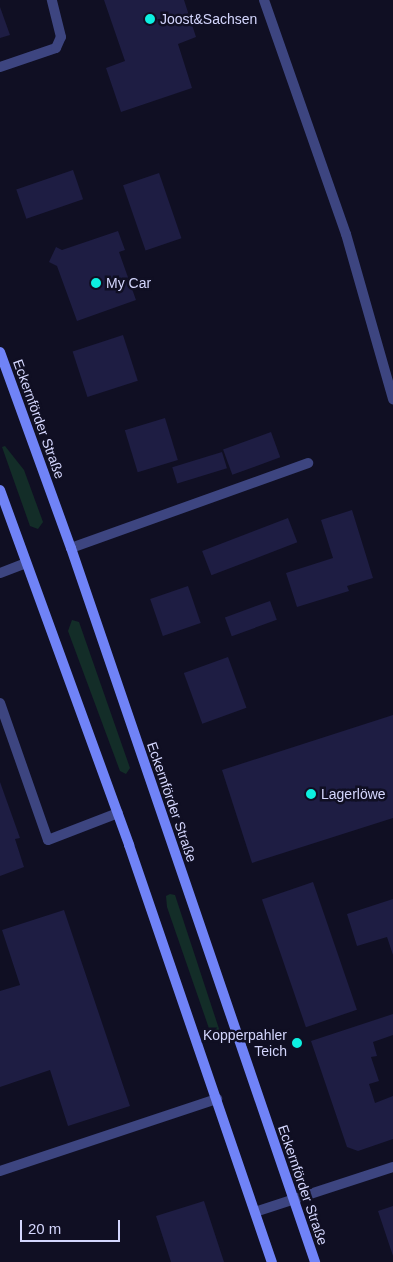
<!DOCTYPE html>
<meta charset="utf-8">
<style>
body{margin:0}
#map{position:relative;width:393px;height:1262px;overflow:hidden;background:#100f23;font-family:Arial,sans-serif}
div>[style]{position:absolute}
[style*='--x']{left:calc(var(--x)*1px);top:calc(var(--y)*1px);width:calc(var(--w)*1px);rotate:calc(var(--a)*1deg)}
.green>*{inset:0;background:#132d28}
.building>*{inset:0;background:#1e1d43;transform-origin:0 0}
.service>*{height:10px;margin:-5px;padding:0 5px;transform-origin:5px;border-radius:5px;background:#3d4580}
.minor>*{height:10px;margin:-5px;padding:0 5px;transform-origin:5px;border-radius:5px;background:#3d4580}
.secondary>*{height:10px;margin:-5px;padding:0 5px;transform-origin:5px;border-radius:5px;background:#7083f7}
.dots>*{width:14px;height:14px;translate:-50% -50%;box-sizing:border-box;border:2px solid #100f23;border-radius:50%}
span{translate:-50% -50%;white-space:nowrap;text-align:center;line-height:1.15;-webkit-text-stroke:5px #100f23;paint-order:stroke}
.poi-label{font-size:14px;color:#d4d6fd}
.left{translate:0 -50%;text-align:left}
.right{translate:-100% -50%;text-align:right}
.street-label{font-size:14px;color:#d4d6fd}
.scale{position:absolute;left:20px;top:1220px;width:100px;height:22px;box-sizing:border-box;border:2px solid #d4d6fd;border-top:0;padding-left:6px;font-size:15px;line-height:18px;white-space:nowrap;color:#d4d6fd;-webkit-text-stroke:4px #100f23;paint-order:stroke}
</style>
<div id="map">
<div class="green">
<div style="clip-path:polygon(5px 446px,24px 470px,43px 522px,38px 529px,30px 526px,2px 447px)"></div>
<div style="clip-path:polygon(72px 620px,79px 622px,130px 768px,126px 774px,120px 771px,68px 631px)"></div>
<div style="clip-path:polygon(170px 894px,175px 895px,221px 1035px,219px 1040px,213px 1040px,167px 907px,166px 896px)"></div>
</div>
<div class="building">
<div style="clip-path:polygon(104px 0,184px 0,196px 37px,178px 44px,192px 88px,121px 112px,106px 68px,125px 61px)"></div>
<div style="clip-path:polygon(0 7px,10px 35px,0 38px)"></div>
<div style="left:73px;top:170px;width:31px;height:60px;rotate:71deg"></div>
<div style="left:159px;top:173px;width:69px;height:38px;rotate:71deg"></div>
<div style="clip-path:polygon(118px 231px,125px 250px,119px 252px,136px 300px,77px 321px,57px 266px,49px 262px,56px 247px,62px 250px)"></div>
<div style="left:123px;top:335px;width:48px;height:53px;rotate:72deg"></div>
<div style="left:165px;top:418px;width:44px;height:42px;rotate:73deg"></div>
<div style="left:271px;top:432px;width:27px;height:51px;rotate:70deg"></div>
<div style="left:222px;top:452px;width:17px;height:52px;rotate:73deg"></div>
<div style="clip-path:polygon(352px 510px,373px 578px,347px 586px,349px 591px,297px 607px,286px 573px,333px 558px,321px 520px)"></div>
<div style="left:288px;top:518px;width:26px;height:92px;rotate:69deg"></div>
<div style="left:188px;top:586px;width:39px;height:40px;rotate:71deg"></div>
<div style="left:270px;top:601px;width:20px;height:48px;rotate:70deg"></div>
<div style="left:228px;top:657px;width:54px;height:47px;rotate:70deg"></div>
<div style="clip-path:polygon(393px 715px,393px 818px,252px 863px,222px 770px)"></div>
<div style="clip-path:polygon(0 782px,20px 838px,15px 839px,24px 867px,0 876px)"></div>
<div style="left:313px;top:882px;width:135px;height:54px;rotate:71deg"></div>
<div style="clip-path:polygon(393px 899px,393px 955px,387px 937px,357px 946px,347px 914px)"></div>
<div style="clip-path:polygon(64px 910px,130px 1106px,68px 1126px,50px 1070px,0 1087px,0 991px,20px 985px,2px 930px)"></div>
<div style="clip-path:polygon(393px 1014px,393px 1035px,373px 1042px,377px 1056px,371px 1057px,379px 1081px,369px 1084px,375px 1103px,393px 1096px,393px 1139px,358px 1151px,347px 1147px,311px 1041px)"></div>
<div style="clip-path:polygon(204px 1201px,224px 1262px,171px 1262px,156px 1216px)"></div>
<div style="clip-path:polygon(393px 1206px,393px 1256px,378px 1211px)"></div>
</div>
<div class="service">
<div style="--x:264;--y:0;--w:248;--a:70.7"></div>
<div style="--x:346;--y:234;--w:172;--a:74.1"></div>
<div style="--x:0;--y:67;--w:59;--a:-18.7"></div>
<div style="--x:56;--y:48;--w:12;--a:-66"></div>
<div style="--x:61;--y:37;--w:38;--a:-104"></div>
<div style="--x:71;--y:548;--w:252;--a:-19.7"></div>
<div style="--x:0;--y:573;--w:28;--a:-21"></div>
<div style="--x:0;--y:703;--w:145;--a:70.7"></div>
<div style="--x:48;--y:840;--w:75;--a:-21.1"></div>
<div style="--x:0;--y:1171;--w:229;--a:-18.4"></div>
</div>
<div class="minor">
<div style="--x:255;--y:1212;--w:145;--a:-18.1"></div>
</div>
<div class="secondary">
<div style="--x:0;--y:352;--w:208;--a:70.1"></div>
<div style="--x:71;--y:548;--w:755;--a:71.13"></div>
<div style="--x:0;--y:490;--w:378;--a:70"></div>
<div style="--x:129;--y:845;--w:441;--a:71.1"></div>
</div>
<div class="dots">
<div style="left:150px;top:19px;background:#0df0e1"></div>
<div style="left:96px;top:283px;background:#0df0e1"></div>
<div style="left:311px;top:794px;background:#0df0e1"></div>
<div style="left:297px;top:1043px;background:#0df0e1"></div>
</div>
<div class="poi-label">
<span class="left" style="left:160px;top:19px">Joost&amp;Sachsen</span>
<span class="left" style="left:106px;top:283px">My Car</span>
<span class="left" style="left:321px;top:794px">Lagerlöwe</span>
<span class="right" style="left:287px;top:1043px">Kopperpahler<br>Teich</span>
</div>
<div class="street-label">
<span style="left:39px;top:419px;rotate:70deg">Eckernförder Straße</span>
<span style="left:172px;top:802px;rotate:71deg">Eckernförder Straße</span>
<span style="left:303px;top:1185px;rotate:71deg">Eckernförder Straße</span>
</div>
<div class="scale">20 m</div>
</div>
